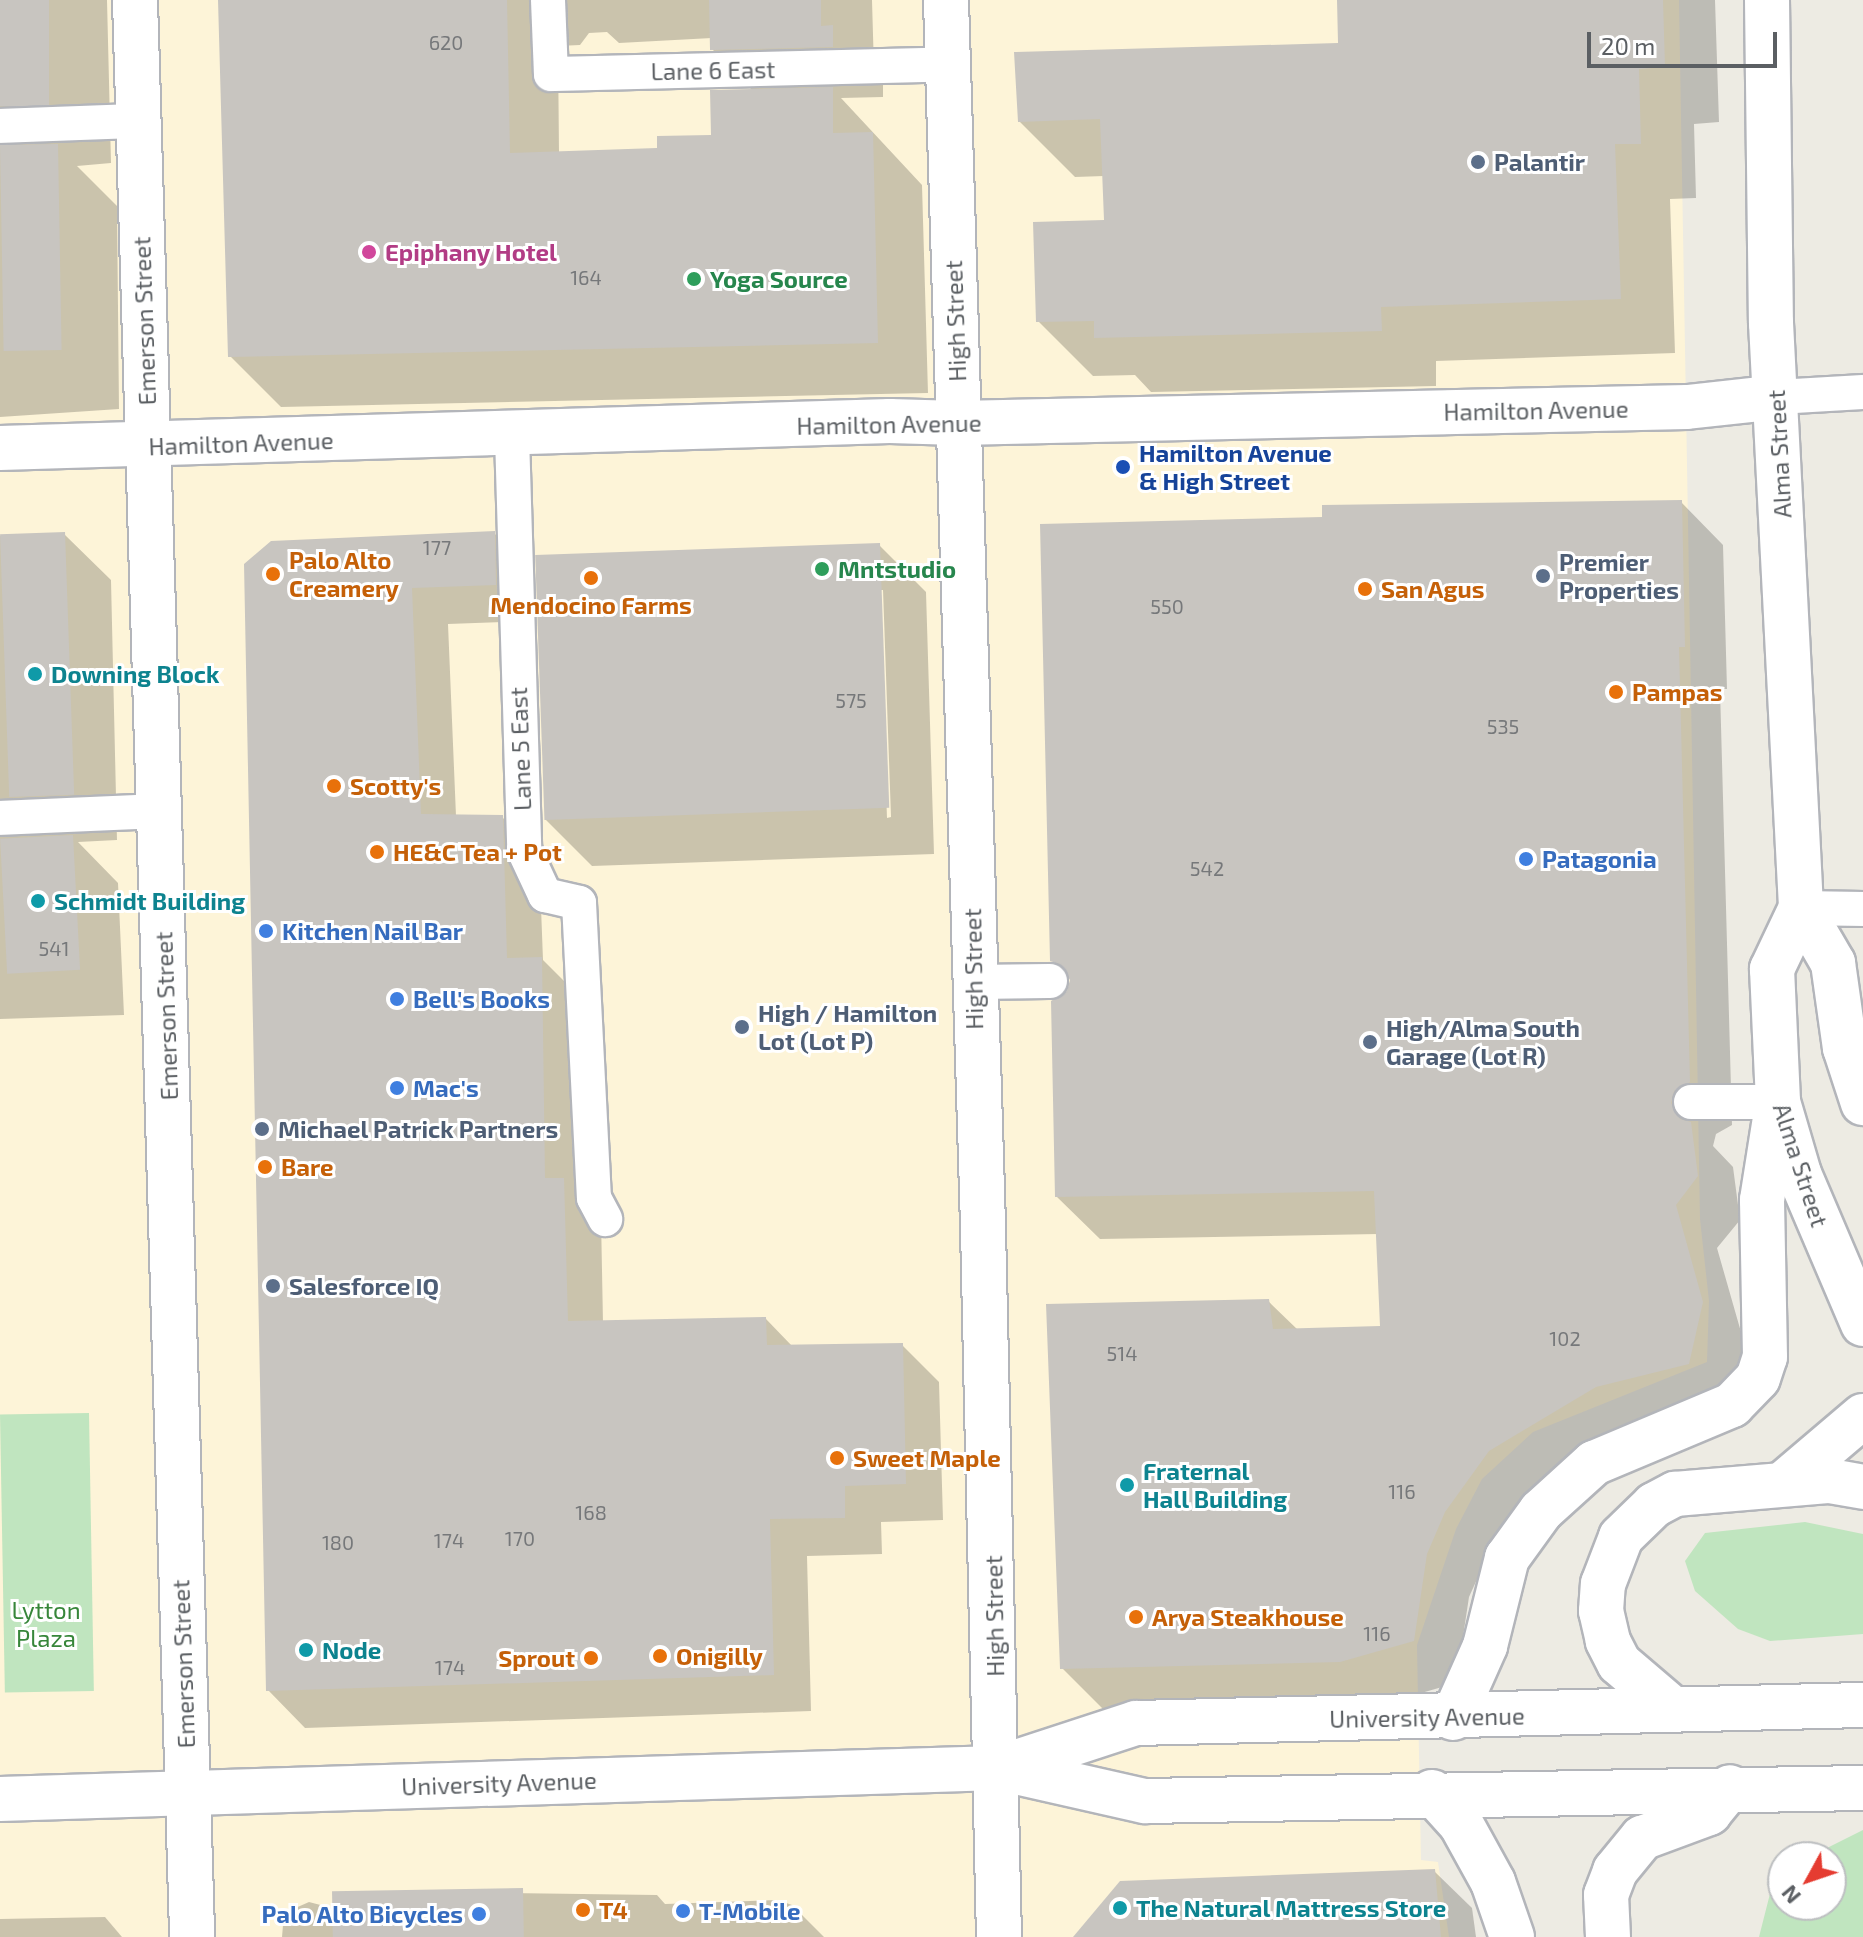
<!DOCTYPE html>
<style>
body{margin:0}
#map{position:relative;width:1863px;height:1937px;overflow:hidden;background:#edebe3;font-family:"Exo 2",sans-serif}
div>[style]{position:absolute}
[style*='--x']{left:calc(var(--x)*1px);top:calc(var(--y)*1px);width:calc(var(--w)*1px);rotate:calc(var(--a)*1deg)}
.commercial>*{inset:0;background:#fdf4d8}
.green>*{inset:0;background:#c0e5bf;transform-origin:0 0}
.shadow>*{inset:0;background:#0003}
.building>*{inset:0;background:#c8c5c0;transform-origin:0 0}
.roads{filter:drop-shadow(2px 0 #b3b5ba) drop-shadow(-2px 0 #b3b5ba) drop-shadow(0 2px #b3b5ba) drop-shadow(0 -2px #b3b5ba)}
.lane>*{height:34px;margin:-17px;padding:0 17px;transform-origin:17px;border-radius:17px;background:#fff}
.street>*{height:44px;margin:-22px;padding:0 22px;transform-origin:22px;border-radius:22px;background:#fff}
.secondary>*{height:44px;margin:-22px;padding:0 22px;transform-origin:22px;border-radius:22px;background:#fff}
.dots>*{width:22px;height:22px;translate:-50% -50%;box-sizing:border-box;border:4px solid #fff;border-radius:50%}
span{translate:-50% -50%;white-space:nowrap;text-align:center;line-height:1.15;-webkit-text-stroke:6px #fff;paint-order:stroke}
.number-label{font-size:20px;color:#76787a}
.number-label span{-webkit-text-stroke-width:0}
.street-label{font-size:24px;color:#5b5f63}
.service-label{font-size:24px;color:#4e5e75;font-weight:700}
.left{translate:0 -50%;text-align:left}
.hotel-label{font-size:24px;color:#b23c85;font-weight:700}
.leisure-label{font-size:24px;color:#27864d;font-weight:700}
.transit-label{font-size:24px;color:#164399;font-weight:700}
.food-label{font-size:24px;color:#c56008;font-weight:700}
.right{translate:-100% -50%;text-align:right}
.culture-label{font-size:24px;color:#0d838f;font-weight:700}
.shop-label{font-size:24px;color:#366cbe;font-weight:700}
.park-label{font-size:24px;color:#37863a}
.north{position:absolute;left:1767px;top:1841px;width:80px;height:80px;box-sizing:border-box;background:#fff;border:2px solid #bdbfc1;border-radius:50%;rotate:230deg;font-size:22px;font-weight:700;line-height:32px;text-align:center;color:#5b5f63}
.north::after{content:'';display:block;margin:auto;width:28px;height:36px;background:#e53c31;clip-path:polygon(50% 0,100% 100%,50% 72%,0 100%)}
.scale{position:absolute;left:1587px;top:32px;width:190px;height:36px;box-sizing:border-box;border:4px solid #5b5f63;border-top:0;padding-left:10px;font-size:24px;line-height:28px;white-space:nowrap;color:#5b5f63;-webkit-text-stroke:6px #fff;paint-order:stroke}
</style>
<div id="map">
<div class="commercial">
<div style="clip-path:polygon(0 0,1679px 0,1700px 1219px,1709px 1301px,1707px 1362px,1533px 1432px,1482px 1479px,1456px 1529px,1417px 1645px,1421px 1860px,1438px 1862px,1449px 1937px,0 1937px)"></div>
</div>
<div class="green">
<div style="left:89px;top:1413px;width:278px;height:89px;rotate:89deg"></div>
<div style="clip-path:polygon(1805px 1522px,1863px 1534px,1863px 1634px,1770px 1641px,1738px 1629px,1695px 1591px,1685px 1561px,1705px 1533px)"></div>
<div style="clip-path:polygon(1863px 1830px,1863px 1937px,1759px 1937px,1775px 1874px,1783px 1870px,1783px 1905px,1831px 1905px,1831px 1857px,1809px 1857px)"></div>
</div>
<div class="shadow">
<div style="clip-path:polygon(0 0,107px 0,111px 163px,77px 166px,117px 206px,119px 409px,0 417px)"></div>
<div style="clip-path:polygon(evenodd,221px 0,872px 0,874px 69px,883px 77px,883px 97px,841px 98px,922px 185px,928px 393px,281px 407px,230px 356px,221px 0,607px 32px,619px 43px,712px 38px,712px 49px,753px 91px,713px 137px,659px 150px,559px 153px,558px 46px,580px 45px,589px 33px,607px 32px)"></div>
<div style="clip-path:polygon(1339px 0,1715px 0,1719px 122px,1694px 124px,1696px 198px,1670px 199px,1675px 353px,1436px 361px,1436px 386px,1151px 392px,1135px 375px,1093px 376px,1038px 321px,1106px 222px,1104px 176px,1075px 177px,1019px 121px,1340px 45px)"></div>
<div style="clip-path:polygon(1681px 502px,1723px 545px,1727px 689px,1720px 689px,1732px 1125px,1716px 1134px,1713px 1146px,1733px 1167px,1740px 1220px,1717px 1248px,1745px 1346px,1731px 1406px,1640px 1429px,1488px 1555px,1469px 1597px,1456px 1683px,1383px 1704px,1105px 1711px,1062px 1668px,1268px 1301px,1298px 1330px,1382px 1328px,1378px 1234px,1100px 1239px,1057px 1197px,1072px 980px,1052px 960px,1324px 519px)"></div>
<div style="clip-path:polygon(494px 533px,531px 570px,533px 621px,448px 624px,456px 816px,502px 817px,539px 854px,543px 960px,579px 996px,601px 1217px,603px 1323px,766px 1319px,793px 1347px,902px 1345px,939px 1382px,943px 1520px,881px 1522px,882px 1554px,807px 1556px,811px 1711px,305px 1728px,268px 1690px,246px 565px)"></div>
<div style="clip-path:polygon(64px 534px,111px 580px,117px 840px,78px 842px,118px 883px,124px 1015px,0 1019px,0 536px)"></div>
<div style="clip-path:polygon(evenodd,879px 545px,926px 592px,934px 854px,592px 866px,545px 819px,879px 545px,879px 590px,883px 590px,891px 817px,887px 818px,879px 590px)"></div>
<div style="clip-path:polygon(1434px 1871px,1472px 1908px,1476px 1937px,1076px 1937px)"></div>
<div style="clip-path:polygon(424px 1892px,657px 1895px,665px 1904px,778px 1900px,792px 1905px,824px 1937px,282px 1937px,284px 1913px,309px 1902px,332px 1908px,339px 1902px)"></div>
<div style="clip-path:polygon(105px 1917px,122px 1937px,0 1937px,0 1919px)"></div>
</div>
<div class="building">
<div style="left:0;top:0;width:49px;height:106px"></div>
<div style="clip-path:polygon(218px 0,507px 0,510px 153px,657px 148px,657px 136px,711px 135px,710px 90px,833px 87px,833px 133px,873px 132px,878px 343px,228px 357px)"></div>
<div style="clip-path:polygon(709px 0,821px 0,821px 26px,833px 25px,833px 47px,710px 50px)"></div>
<div style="clip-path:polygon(1337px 0,1663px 0,1665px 67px,1639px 69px,1641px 144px,1615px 144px,1621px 299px,1381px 307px,1382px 331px,1094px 338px,1094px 321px,1036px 322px,1033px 222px,1104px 220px,1100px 119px,1018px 122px,1014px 52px,1338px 43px)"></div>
<div style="left:58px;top:144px;width:206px;height:58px;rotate:89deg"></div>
<div style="clip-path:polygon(1682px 500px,1685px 647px,1679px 647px,1690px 1082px,1674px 1091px,1671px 1103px,1680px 1119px,1691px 1122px,1698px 1176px,1676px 1205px,1703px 1302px,1689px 1364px,1596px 1387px,1489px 1451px,1445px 1512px,1427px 1554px,1414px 1641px,1340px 1662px,1060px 1669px,1046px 1304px,1269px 1299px,1273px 1329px,1380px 1326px,1374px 1191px,1055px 1197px,1051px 1001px,1067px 991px,1070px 980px,1060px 964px,1050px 961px,1040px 524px,1322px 517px,1322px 505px)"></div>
<div style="clip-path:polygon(495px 531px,496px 585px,412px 588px,421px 814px,503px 815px,507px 958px,542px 957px,545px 1178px,564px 1178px,568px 1321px,766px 1317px,767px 1345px,903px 1343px,906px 1484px,845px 1486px,845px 1518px,770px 1519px,774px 1675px,266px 1691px,244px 564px,271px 541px)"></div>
<div style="left:65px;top:532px;width:263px;height:65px;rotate:88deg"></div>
<div style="left:880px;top:543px;width:265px;height:345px;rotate:88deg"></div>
<div style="left:73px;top:835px;width:135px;height:73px;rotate:87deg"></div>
<div style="clip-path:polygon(1435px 1869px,1441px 1937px,1073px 1937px,1120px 1881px)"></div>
<div style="left:523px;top:1888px;width:49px;height:191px;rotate:89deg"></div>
</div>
<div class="roads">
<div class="lane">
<div style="--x:548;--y:0;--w:74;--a:87.7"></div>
<div style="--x:551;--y:74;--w:397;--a:-1.4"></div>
<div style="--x:0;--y:126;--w:138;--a:-2.1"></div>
<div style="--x:1777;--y:397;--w:86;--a:-3.3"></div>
<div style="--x:512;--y:436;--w:414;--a:88.3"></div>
<div style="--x:524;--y:850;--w:50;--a:65"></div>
<div style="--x:545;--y:895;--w:35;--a:13"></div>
<div style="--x:579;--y:903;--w:295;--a:87.1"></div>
<div style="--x:594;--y:1198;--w:24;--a:62"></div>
<div style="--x:0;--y:818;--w:160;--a:-2.5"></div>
<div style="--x:1801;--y:908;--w:62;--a:0.9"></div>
<div style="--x:973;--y:982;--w:77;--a:-0.7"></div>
<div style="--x:1691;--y:1102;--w:87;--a:0"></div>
</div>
<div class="street">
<div style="--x:135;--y:0;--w:1938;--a:88.31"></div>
</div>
<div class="secondary">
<div style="--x:946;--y:0;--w:1229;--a:88.27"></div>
<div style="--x:983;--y:1228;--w:709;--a:88.71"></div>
<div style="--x:1767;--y:0;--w:323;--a:89.3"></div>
<div style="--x:1771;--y:323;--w:586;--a:87.06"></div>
<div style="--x:1801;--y:908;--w:68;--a:115.4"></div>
<div style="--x:1772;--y:969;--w:133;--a:87.4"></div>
<div style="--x:1778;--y:1102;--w:75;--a:73.7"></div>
<div style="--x:1799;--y:1174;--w:163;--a:66.9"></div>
<div style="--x:0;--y:448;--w:890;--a:-1.74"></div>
<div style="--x:890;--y:421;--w:68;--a:1.7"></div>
<div style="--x:958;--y:423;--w:729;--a:-1.26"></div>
<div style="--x:1687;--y:407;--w:91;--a:-6.3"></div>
<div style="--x:1801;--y:908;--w:64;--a:59.8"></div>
<div style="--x:1833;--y:963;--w:86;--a:82"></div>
<div style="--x:1845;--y:1048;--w:58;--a:71.9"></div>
<div style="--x:1783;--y:1484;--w:105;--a:-40.4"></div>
<div style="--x:1674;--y:1710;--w:72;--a:-139.5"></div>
<div style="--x:1619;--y:1663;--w:25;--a:-117"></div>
<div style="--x:1608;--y:1641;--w:31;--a:-103"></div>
<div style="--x:1601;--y:1611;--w:27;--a:-86"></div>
<div style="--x:1603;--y:1584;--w:50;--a:-69"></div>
<div style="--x:1621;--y:1537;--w:46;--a:-44.1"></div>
<div style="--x:1654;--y:1505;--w:24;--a:-28"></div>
<div style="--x:1675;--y:1494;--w:156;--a:-4.8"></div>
<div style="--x:1830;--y:1481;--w:34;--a:10"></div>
<div style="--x:1453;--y:1718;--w:79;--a:-66"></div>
<div style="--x:1485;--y:1646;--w:91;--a:-76"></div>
<div style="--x:1507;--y:1558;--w:58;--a:-54.1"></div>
<div style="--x:1541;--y:1511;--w:72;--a:-42.2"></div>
<div style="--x:1594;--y:1463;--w:150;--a:-22.8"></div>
<div style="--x:1732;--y:1405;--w:37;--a:-46"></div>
<div style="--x:1758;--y:1378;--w:22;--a:-72"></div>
<div style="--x:1765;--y:1357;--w:157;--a:-91.1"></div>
<div style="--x:1762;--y:1200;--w:89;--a:-81"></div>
<div style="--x:998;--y:1768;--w:151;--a:12.7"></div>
<div style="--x:1145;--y:1801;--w:718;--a:-1.04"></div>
<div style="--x:1432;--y:1792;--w:43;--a:47.8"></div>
<div style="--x:1461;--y:1824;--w:66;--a:61.1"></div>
<div style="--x:1493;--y:1882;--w:58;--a:70.9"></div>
<div style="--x:0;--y:1799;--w:998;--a:-1.78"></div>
<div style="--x:998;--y:1768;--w:145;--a:-18.1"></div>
<div style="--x:1136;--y:1723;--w:727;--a:-1.42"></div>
<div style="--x:1608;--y:1937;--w:42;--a:-92.7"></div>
<div style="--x:1606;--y:1895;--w:26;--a:-69"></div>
<div style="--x:1615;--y:1871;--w:43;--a:-50.7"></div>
<div style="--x:1642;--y:1838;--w:72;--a:-20.5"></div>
<div style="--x:1709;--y:1813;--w:33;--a:-51"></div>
</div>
</div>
<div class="dots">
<div style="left:1478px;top:162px;background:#5c6f8a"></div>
<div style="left:369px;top:252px;background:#d1479c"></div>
<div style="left:694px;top:279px;background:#2e9e5b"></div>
<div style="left:1123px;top:467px;background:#1a4fb4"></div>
<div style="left:822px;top:569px;background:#2e9e5b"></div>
<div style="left:273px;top:574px;background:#e8710a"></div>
<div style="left:1543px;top:576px;background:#5c6f8a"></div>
<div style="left:591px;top:578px;background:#e8710a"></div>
<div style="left:1365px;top:589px;background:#e8710a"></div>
<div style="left:35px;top:674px;background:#0f9aa8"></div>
<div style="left:1616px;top:692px;background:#e8710a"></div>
<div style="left:334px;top:786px;background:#e8710a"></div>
<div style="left:377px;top:852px;background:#e8710a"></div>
<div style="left:1526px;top:859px;background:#3f7fe0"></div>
<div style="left:38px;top:901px;background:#0f9aa8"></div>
<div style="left:266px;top:931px;background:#3f7fe0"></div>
<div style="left:397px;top:999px;background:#3f7fe0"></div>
<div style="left:742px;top:1027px;background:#5c6f8a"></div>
<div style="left:1370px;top:1042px;background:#5c6f8a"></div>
<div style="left:397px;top:1088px;background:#3f7fe0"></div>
<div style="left:262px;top:1129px;background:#5c6f8a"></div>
<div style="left:265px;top:1167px;background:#e8710a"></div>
<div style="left:273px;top:1286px;background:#5c6f8a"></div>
<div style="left:837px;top:1458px;background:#e8710a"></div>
<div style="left:1127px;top:1485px;background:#0f9aa8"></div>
<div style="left:1136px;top:1617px;background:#e8710a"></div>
<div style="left:306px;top:1650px;background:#0f9aa8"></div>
<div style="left:660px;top:1656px;background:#e8710a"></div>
<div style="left:591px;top:1658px;background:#e8710a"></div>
<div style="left:1120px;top:1908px;background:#0f9aa8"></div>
<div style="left:583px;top:1910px;background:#e8710a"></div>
<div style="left:683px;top:1911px;background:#3f7fe0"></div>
<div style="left:479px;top:1914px;background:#3f7fe0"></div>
</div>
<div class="number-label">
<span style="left:446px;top:42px">620</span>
<span style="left:586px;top:277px">164</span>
<span style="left:437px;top:547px">177</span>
<span style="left:1167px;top:606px">550</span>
<span style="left:851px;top:700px">575</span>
<span style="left:1503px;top:726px">535</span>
<span style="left:1207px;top:868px">542</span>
<span style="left:54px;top:948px">541</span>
<span style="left:1565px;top:1338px">102</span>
<span style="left:1122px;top:1353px">514</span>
<span style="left:1402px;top:1491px">116</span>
<span style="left:591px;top:1512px">168</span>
<span style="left:520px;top:1538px">170</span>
<span style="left:449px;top:1540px">174</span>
<span style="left:338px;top:1542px">180</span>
<span style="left:1377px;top:1633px">116</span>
<span style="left:450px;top:1667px">174</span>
</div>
<div class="street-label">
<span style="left:713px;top:70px;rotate:-1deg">Lane 6 East</span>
<span style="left:144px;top:321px;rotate:-92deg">Emerson Street</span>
<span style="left:955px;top:321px;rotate:-92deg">High Street</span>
<span style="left:1536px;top:410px;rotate:-1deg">Hamilton Avenue</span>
<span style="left:889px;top:424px;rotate:-1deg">Hamilton Avenue</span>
<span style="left:241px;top:443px;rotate:-2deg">Hamilton Avenue</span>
<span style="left:1779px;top:454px;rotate:-93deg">Alma Street</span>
<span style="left:520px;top:749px;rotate:-92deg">Lane 5 East</span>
<span style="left:973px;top:969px;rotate:-91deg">High Street</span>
<span style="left:166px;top:1016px;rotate:-92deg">Emerson Street</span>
<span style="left:1801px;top:1165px;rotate:72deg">Alma Street</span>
<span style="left:994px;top:1616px;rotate:-91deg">High Street</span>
<span style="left:183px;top:1664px;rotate:-92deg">Emerson Street</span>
<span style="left:1427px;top:1717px;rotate:-1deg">University Avenue</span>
<span style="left:499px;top:1783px;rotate:-2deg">University Avenue</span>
</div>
<div class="service-label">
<span class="left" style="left:1494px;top:162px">Palantir</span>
<span class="left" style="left:1559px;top:576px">Premier<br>Properties</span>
<span class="left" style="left:758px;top:1027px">High / Hamilton<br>Lot (Lot P)</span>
<span class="left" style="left:1386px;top:1042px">High/Alma South<br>Garage (Lot R)</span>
<span class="left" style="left:278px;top:1129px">Michael Patrick Partners</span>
<span class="left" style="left:289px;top:1286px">Salesforce IQ</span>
</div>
<div class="hotel-label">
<span class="left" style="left:385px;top:252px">Epiphany Hotel</span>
</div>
<div class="leisure-label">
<span class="left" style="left:710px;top:279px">Yoga Source</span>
<span class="left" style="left:838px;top:569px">Mntstudio</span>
</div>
<div class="transit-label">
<span class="left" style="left:1139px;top:467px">Hamilton Avenue<br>&amp; High Street</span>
</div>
<div class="food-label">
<span class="left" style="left:289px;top:574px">Palo Alto<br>Creamery</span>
<span class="left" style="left:1381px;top:589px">San Agus</span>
<span style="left:591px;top:605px">Mendocino Farms</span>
<span class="left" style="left:1632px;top:692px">Pampas</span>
<span class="left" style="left:350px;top:786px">Scotty's</span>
<span class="left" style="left:393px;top:852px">HE&amp;C Tea + Pot</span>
<span class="left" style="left:281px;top:1167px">Bare</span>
<span class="left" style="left:853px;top:1458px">Sweet Maple</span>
<span class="left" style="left:1152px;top:1617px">Arya Steakhouse</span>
<span class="left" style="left:676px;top:1656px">Onigilly</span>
<span class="right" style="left:575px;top:1658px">Sprout</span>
<span class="left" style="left:599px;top:1910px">T4</span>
</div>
<div class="culture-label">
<span class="left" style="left:51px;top:674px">Downing Block</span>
<span class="left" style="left:54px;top:901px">Schmidt Building</span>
<span class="left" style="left:1143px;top:1485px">Fraternal<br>Hall Building</span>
<span class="left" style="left:322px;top:1650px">Node</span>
<span class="left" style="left:1136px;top:1908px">The Natural Mattress Store</span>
</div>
<div class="shop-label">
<span class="left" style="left:1542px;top:859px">Patagonia</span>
<span class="left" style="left:282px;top:931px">Kitchen Nail Bar</span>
<span class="left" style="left:413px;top:999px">Bell's Books</span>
<span class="left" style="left:413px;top:1088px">Mac's</span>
<span class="left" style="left:699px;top:1911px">T-Mobile</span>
<span class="right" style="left:463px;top:1914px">Palo Alto Bicycles</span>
</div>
<div class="park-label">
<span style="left:46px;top:1624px">Lytton<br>Plaza</span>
</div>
<div class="north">N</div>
<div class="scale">20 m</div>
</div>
